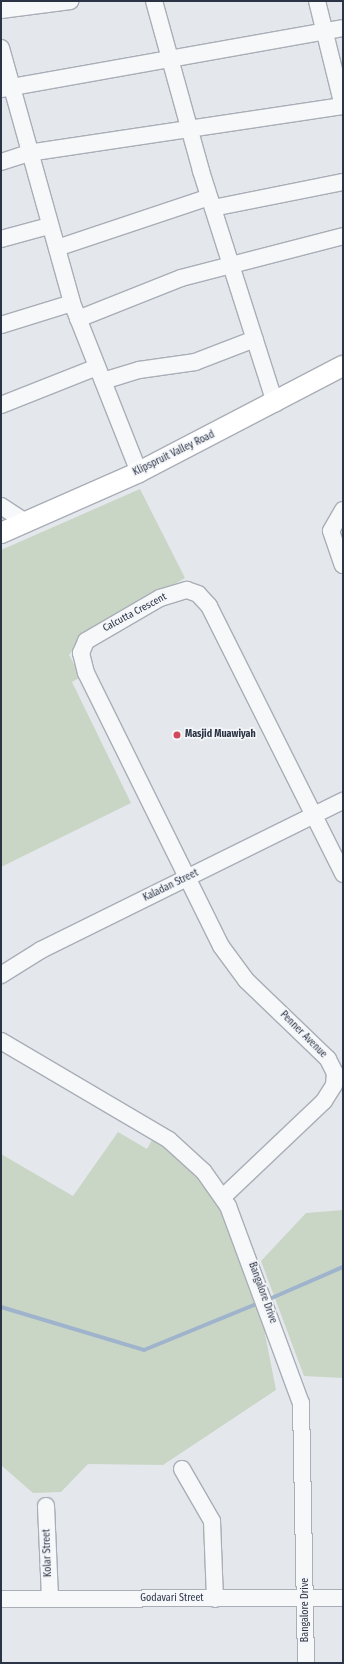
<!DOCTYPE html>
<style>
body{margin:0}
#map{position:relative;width:344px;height:1664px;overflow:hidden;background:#e4e7ec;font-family:"Fira Sans Condensed",sans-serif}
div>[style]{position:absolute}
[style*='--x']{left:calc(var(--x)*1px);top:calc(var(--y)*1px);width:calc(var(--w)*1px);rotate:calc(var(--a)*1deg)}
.green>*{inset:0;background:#c9d6c5}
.stream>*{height:4px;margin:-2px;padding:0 2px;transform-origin:2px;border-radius:2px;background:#9fb4cc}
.roads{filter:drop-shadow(1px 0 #a9aeb7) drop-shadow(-1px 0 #a9aeb7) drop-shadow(0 1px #a9aeb7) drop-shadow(0 -1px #a9aeb7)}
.minor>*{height:16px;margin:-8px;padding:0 8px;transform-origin:8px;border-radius:8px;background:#f7f8fa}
.major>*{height:20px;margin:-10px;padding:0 10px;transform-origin:10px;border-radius:10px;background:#fff}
.dots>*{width:11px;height:11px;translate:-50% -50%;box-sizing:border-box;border:2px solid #f4f6f9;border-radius:50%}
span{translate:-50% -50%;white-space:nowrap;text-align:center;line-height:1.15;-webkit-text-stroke:3.5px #f4f6f9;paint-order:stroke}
.street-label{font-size:10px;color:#2b3445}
.poi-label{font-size:10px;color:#2b3445;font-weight:700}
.left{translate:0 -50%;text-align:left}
.frame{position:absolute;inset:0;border:2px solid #2b3445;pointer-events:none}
</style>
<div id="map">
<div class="green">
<div style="clip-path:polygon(140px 489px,185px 578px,83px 637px,69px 655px,81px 677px,72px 682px,131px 803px,1px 867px,1px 550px)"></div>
<div style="clip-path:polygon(118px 1132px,147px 1149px,152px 1140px,167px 1149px,200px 1181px,219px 1206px,264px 1329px,276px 1390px,163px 1465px,88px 1464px,61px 1492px,33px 1493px,1px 1465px,1px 1154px,73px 1196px)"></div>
<div style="clip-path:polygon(343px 1210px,343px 1378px,304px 1376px,261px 1261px,306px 1213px)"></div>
</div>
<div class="stream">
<div style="--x:267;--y:1300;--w:83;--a:-23.5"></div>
<div style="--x:1;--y:1307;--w:149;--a:16.7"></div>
<div style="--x:144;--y:1350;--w:126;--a:-22.3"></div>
</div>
<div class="roads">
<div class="minor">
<div style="--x:154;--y:1;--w:176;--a:74.5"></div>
<div style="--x:201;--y:171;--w:244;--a:72.3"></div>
<div style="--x:1;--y:10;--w:70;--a:-7.4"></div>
<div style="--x:1;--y:48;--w:265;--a:74.4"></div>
<div style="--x:72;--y:303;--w:182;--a:68.4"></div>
<div style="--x:1;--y:89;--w:347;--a:-10.1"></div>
<div style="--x:1;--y:162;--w:28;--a:-18"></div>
<div style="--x:28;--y:153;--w:318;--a:-8.5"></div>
<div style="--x:343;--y:106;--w:108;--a:-103.9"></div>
<div style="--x:213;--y:208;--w:133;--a:-11.3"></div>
<div style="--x:1;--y:239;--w:50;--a:-15.2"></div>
<div style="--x:57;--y:248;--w:160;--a:-18.5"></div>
<div style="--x:78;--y:319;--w:111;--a:-21.7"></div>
<div style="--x:181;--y:278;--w:167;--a:-14.5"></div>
<div style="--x:1;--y:325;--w:74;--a:-17.2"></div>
<div style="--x:103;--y:381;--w:38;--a:-17"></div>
<div style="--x:139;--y:370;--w:57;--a:-8.1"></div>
<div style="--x:195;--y:362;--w:64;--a:-21"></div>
<div style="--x:1;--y:405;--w:103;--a:-21.6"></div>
<div style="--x:1;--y:506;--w:30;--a:33"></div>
<div style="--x:343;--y:510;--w:24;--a:120"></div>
<div style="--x:331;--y:531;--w:36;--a:71"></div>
<div style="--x:1;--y:975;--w:47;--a:-32"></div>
<div style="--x:41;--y:950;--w:337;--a:-26.3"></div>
<div style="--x:1;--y:1041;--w:195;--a:30.5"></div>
<div style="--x:169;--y:1140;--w:47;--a:42.4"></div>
<div style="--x:204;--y:1172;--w:42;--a:54.8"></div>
<div style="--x:228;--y:1206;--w:210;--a:69.7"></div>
<div style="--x:301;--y:1403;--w:260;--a:88.9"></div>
<div style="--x:223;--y:1197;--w:139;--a:-43.5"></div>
<div style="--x:324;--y:1101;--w:19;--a:-58"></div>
<div style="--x:334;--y:1085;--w:12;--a:-85"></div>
<div style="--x:335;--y:1073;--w:16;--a:-117"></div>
<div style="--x:328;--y:1059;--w:114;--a:-136.1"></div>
<div style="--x:246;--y:980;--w:42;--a:-126.3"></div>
<div style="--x:221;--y:946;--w:305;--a:-116.3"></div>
<div style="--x:86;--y:673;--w:21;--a:-104"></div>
<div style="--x:81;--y:653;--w:13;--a:-67"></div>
<div style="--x:86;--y:641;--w:86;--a:-30.2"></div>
<div style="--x:160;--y:598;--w:28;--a:-17"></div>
<div style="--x:187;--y:590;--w:12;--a:20"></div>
<div style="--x:198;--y:594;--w:16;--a:47"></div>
<div style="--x:209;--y:606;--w:300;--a:63.4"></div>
<div style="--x:182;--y:1469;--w:60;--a:60"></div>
<div style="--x:212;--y:1521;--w:78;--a:87.8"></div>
<div style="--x:46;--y:1506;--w:93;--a:87.5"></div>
<div style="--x:1;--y:1599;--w:342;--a:-0.2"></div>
</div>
<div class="major">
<div style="--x:1;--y:533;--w:151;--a:-23.8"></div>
<div style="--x:139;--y:472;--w:230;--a:-27.5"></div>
</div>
</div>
<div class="dots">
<div style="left:177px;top:735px;background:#d1495b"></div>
</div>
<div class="street-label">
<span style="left:174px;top:454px;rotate:-26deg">Klipspruit Valley Road</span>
<span style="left:135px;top:613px;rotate:-28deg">Calcutta Crescent</span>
<span style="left:171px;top:886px;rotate:-26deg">Kaladan Street</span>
<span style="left:303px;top:1035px;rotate:45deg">Penner Avenue</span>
<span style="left:262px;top:1293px;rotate:70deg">Bangalore Drive</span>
<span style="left:48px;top:1553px;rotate:-92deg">Kolar Street</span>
<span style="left:172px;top:1599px">Godavari Street</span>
<span style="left:306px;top:1610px;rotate:-90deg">Bangalore Drive</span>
</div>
<div class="poi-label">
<span class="left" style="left:185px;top:735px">Masjid Muawiyah</span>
</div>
<div class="frame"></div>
</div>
